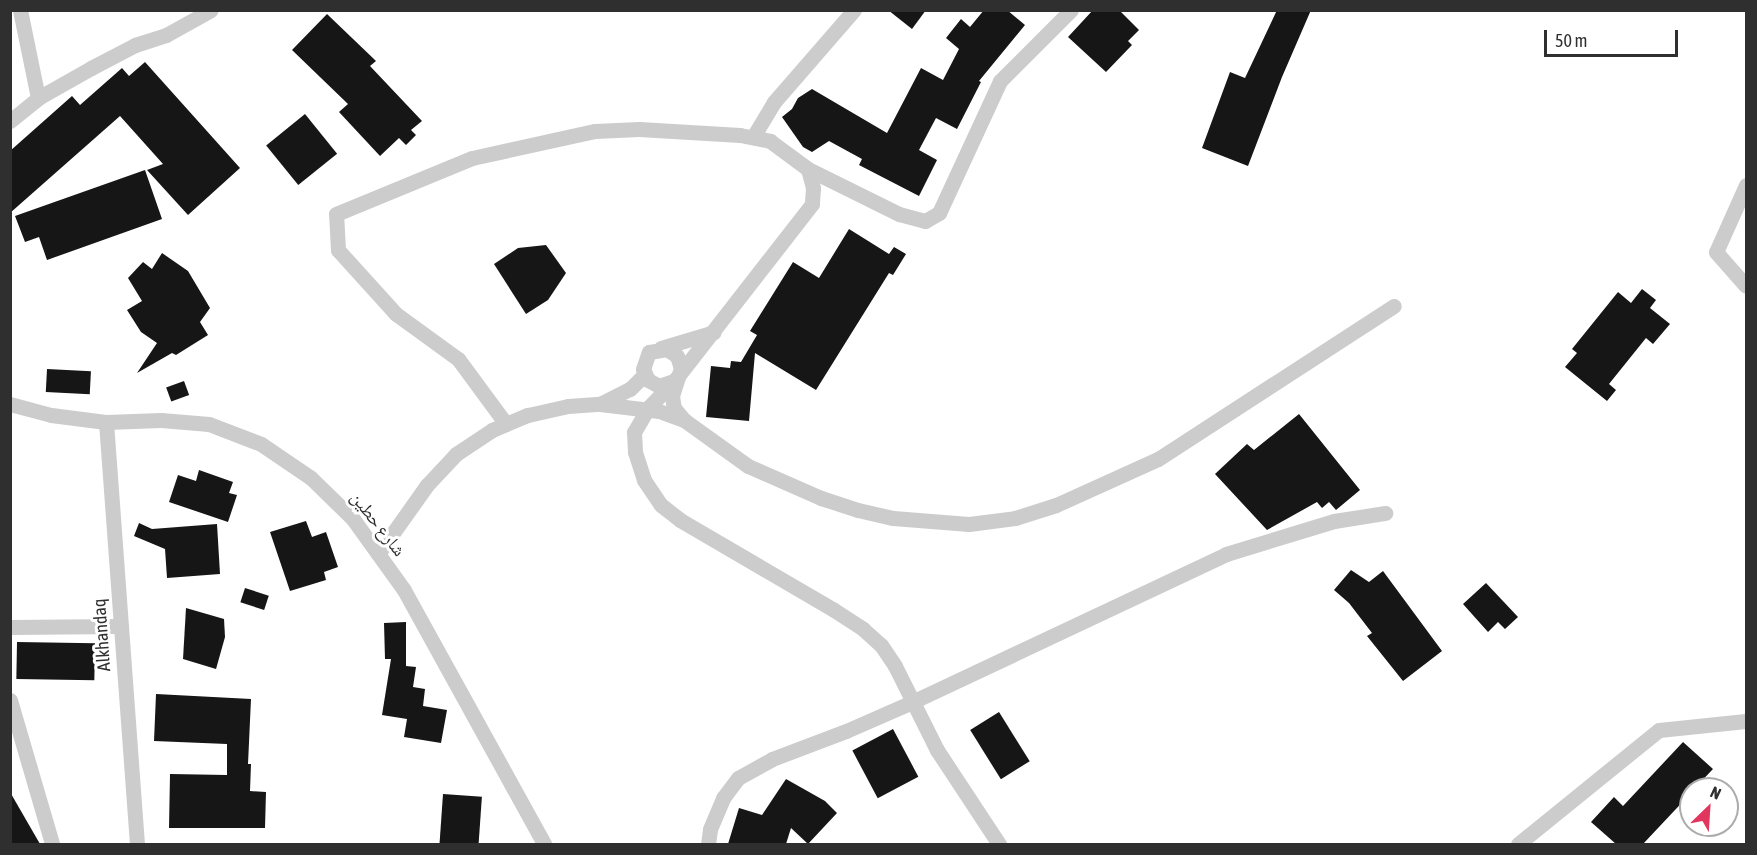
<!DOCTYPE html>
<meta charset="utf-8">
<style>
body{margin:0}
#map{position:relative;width:1757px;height:855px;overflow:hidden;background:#fff;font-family:"Asap Condensed","Noto Naskh Arabic",sans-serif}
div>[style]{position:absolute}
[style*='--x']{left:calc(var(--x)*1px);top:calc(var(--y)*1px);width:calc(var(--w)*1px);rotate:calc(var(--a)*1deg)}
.building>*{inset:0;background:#161616;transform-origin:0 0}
.minor>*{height:15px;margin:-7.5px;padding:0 7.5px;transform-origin:7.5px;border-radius:7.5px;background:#ccc}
span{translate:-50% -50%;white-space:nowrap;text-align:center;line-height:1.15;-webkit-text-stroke:6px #fff;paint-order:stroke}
.street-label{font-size:18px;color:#2f2f2f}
.frame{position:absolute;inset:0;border:12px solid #2f2f2f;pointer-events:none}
.north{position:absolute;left:1679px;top:777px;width:60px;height:60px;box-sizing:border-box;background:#fff;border:2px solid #acacac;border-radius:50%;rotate:25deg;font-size:16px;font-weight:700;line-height:24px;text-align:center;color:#2f2f2f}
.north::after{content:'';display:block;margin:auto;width:21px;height:27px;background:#e1365d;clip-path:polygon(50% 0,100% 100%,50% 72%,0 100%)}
.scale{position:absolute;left:1544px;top:30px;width:134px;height:27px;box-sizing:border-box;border:3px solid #2f2f2f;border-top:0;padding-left:8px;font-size:18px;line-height:21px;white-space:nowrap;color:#2f2f2f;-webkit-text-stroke:4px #fff;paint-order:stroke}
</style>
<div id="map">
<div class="building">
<div style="clip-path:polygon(888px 10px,926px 10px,912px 29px)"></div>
<div style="clip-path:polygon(984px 10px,1007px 10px,1025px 25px,979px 81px,981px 82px,957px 129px,936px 118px,919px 150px,937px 160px,919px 196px,859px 165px,862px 159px,829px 141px,812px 152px,803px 147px,782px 117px,792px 109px,798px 98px,812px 89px,887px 133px,921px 68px,943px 80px,959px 49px,946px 38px,961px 19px,970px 27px)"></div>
<div style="clip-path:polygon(1093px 10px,1119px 10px,1139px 30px,1128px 41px,1132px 45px,1106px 72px,1068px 37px)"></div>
<div style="clip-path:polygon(1277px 10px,1311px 10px,1282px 77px,1248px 166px,1202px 148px,1230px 72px,1245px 78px)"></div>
<div style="clip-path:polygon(327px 14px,376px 61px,370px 66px,422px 121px,411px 130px,416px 135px,406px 145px,399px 138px,380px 156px,339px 112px,348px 104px,292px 50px)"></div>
<div style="clip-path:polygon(145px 62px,240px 168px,188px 215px,147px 170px,163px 164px,120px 116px,10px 213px,10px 151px,72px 96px,80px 105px,122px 68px,129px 76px)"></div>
<div style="left:305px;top:114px;width:51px;height:50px;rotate:51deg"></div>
<div style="clip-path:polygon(145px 170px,162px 219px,47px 260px,39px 237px,25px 242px,15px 216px)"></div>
<div style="clip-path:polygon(849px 229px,889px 254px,894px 247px,906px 254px,893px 275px,889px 273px,816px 390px,755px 353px,749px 421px,706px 417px,711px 366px,730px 368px,731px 361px,741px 362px,757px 335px,750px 331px,793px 262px,819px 278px)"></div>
<div style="clip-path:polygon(546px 245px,566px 273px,548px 300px,526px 314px,494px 264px,518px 248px)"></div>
<div style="clip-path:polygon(162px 253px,188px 271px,210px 308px,200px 322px,208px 335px,176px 355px,172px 353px,137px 373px,157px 343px,141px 332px,127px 310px,142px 301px,128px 278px,143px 262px,152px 269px)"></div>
<div style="clip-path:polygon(1642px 289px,1656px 300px,1650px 308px,1670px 324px,1653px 344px,1646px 338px,1609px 384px,1616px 390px,1607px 401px,1565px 367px,1577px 353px,1572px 349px,1618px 292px,1631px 303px)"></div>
<div style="left:47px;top:369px;width:44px;height:23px;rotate:3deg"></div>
<div style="left:184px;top:381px;width:15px;height:19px;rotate:70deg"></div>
<div style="clip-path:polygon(1299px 414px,1360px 490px,1336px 510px,1329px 502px,1322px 508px,1317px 502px,1267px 530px,1215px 474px,1247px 444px,1254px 450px)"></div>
<div style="clip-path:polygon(199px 470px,233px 482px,229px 493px,237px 495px,228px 522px,169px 502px,178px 475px,196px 481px)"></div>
<div style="clip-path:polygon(306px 521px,312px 537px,326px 532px,338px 567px,324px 572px,326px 580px,290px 591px,270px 532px)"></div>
<div style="clip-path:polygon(139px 523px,152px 529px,217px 524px,220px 574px,167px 578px,165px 549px,134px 536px)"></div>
<div style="clip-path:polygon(1351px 570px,1369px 582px,1383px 571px,1442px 651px,1403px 681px,1367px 636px,1372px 633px,1349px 603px,1334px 590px)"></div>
<div style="clip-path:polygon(1486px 583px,1518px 617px,1505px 629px,1498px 622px,1488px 632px,1463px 604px)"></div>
<div style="left:245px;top:588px;width:25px;height:15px;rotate:18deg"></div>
<div style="clip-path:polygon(186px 608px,224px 619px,225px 637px,216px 669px,183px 659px)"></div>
<div style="clip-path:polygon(406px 622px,406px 666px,416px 667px,413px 687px,425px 689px,423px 706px,447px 710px,441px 743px,404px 737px,407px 719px,382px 715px,391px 659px,385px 659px,384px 623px)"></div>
<div style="left:17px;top:642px;width:78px;height:37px;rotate:1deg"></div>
<div style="clip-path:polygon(156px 694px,251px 699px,248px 764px,251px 764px,250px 791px,266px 792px,265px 828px,169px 828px,170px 774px,227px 775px,227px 744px,154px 741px)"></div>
<div style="left:999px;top:712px;width:58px;height:34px;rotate:58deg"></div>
<div style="left:893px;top:729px;width:54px;height:46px;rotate:62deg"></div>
<div style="clip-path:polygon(1683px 742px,1713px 769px,1694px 789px,1691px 789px,1691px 793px,1643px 844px,1616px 844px,1591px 822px,1614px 797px,1623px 806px)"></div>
<div style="clip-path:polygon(786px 779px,825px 801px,837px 813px,808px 844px,791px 828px,786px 844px,728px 844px,739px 808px,762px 815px)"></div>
<div style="clip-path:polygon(10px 792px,40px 844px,10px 844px)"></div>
<div style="left:443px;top:794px;width:39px;height:50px;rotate:4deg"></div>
</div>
<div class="minor">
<div style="--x:20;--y:10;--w:90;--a:78.4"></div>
<div style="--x:10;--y:121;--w:36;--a:-39"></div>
<div style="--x:38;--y:98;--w:61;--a:-29.5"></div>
<div style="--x:91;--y:68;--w:50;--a:-27.6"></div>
<div style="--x:135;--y:45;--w:33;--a:-18"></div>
<div style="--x:166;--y:35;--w:51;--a:-29.1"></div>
<div style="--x:753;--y:137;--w:41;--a:-59"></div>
<div style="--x:774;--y:102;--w:122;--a:-49"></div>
<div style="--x:808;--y:169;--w:20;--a:75"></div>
<div style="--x:813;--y:188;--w:16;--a:94"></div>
<div style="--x:812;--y:204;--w:222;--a:127.9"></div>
<div style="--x:676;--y:379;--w:40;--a:134"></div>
<div style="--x:648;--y:408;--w:28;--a:120"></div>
<div style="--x:634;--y:432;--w:20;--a:87"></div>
<div style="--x:635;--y:452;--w:29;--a:72"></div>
<div style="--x:644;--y:480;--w:30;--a:56"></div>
<div style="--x:661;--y:505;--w:24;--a:38"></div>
<div style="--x:680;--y:520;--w:178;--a:30.3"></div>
<div style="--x:834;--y:610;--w:35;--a:33"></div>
<div style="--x:863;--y:629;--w:24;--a:42"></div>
<div style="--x:881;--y:645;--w:25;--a:56"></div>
<div style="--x:895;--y:666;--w:94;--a:63.4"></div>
<div style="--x:937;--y:750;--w:113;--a:56.6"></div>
<div style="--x:1746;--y:185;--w:73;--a:114.1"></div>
<div style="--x:1716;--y:252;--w:45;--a:48.6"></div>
<div style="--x:661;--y:348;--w:55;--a:-16.8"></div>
<div style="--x:674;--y:381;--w:16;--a:162"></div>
<div style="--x:659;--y:386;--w:13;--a:-151"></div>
<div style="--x:648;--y:380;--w:12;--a:-114"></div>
<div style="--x:643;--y:369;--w:18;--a:-71"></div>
<div style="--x:649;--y:352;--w:18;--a:-9"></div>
<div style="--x:667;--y:349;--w:12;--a:35"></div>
<div style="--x:677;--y:356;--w:13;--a:72"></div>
<div style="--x:681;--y:368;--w:29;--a:108"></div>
<div style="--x:672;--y:396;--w:12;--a:81"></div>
<div style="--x:674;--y:408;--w:16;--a:50"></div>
<div style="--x:602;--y:403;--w:31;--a:-27"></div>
<div style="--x:630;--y:389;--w:20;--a:-45"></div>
<div style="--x:10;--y:404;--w:42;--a:15"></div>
<div style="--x:51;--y:415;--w:55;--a:7.3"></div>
<div style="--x:106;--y:422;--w:55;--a:-2.1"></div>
<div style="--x:161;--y:420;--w:48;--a:4.8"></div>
<div style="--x:209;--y:424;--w:56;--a:21"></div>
<div style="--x:261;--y:444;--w:60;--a:34.2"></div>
<div style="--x:311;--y:478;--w:59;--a:44.3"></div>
<div style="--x:353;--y:519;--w:87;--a:54.3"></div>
<div style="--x:404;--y:590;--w:290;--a:61.1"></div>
<div style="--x:106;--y:422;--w:423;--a:85.8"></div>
<div style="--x:506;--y:424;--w:81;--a:-126.4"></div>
<div style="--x:458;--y:359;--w:77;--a:-144"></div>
<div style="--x:396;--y:314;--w:86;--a:-132.2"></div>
<div style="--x:338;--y:250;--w:36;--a:-93"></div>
<div style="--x:336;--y:214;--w:147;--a:-22.4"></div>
<div style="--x:472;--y:158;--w:126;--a:-12.4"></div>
<div style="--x:595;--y:131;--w:44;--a:-2.6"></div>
<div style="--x:639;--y:129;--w:101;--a:3.4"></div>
<div style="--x:740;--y:135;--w:31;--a:11"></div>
<div style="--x:770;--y:141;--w:47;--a:36.4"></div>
<div style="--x:808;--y:169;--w:102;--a:26.3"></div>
<div style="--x:899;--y:214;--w:27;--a:15"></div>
<div style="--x:925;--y:221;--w:16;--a:-30"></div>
<div style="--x:939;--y:213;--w:145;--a:-65.2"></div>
<div style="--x:1000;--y:81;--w:100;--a:-45"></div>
<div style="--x:378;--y:554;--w:85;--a:-54.6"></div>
<div style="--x:427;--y:485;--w:42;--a:-46.9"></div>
<div style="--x:456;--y:454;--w:43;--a:-33.7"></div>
<div style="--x:492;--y:430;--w:39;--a:-23"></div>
<div style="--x:528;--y:415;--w:41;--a:-12.7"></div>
<div style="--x:568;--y:406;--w:32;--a:-4"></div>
<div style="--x:600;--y:404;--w:59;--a:6.8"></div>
<div style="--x:659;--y:411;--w:27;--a:20"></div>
<div style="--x:684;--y:420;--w:79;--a:35.7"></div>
<div style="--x:748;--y:466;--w:80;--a:23.7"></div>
<div style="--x:821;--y:498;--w:39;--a:18"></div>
<div style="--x:858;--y:510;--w:36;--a:13"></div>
<div style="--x:893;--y:518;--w:76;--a:4.5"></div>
<div style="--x:969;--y:524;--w:46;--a:-7.4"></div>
<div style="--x:1015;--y:518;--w:43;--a:-17.6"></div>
<div style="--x:1056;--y:505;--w:112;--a:-24.3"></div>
<div style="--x:1158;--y:459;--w:281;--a:-33"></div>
<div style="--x:10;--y:627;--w:111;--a:-0.5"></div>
<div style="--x:10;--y:700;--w:150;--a:73.7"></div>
<div style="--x:708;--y:844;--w:15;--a:-82"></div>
<div style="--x:710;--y:829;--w:34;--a:-67"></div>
<div style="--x:723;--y:798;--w:25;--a:-53"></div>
<div style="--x:738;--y:778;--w:39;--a:-29"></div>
<div style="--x:772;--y:759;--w:79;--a:-20.7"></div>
<div style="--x:846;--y:731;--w:72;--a:-23.7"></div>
<div style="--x:912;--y:702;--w:347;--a:-25.2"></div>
<div style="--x:1226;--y:554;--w:113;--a:-17"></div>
<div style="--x:1334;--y:521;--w:52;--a:-8.9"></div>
<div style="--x:1518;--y:844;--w:181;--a:-39"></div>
<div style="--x:1659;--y:730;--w:87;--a:-5.9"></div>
</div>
<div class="street-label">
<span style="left:378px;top:524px;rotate:52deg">شارع حطين</span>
<span style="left:102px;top:635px;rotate:-94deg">Alkhandaq</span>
</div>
<div class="frame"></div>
<div class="north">N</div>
<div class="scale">50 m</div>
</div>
